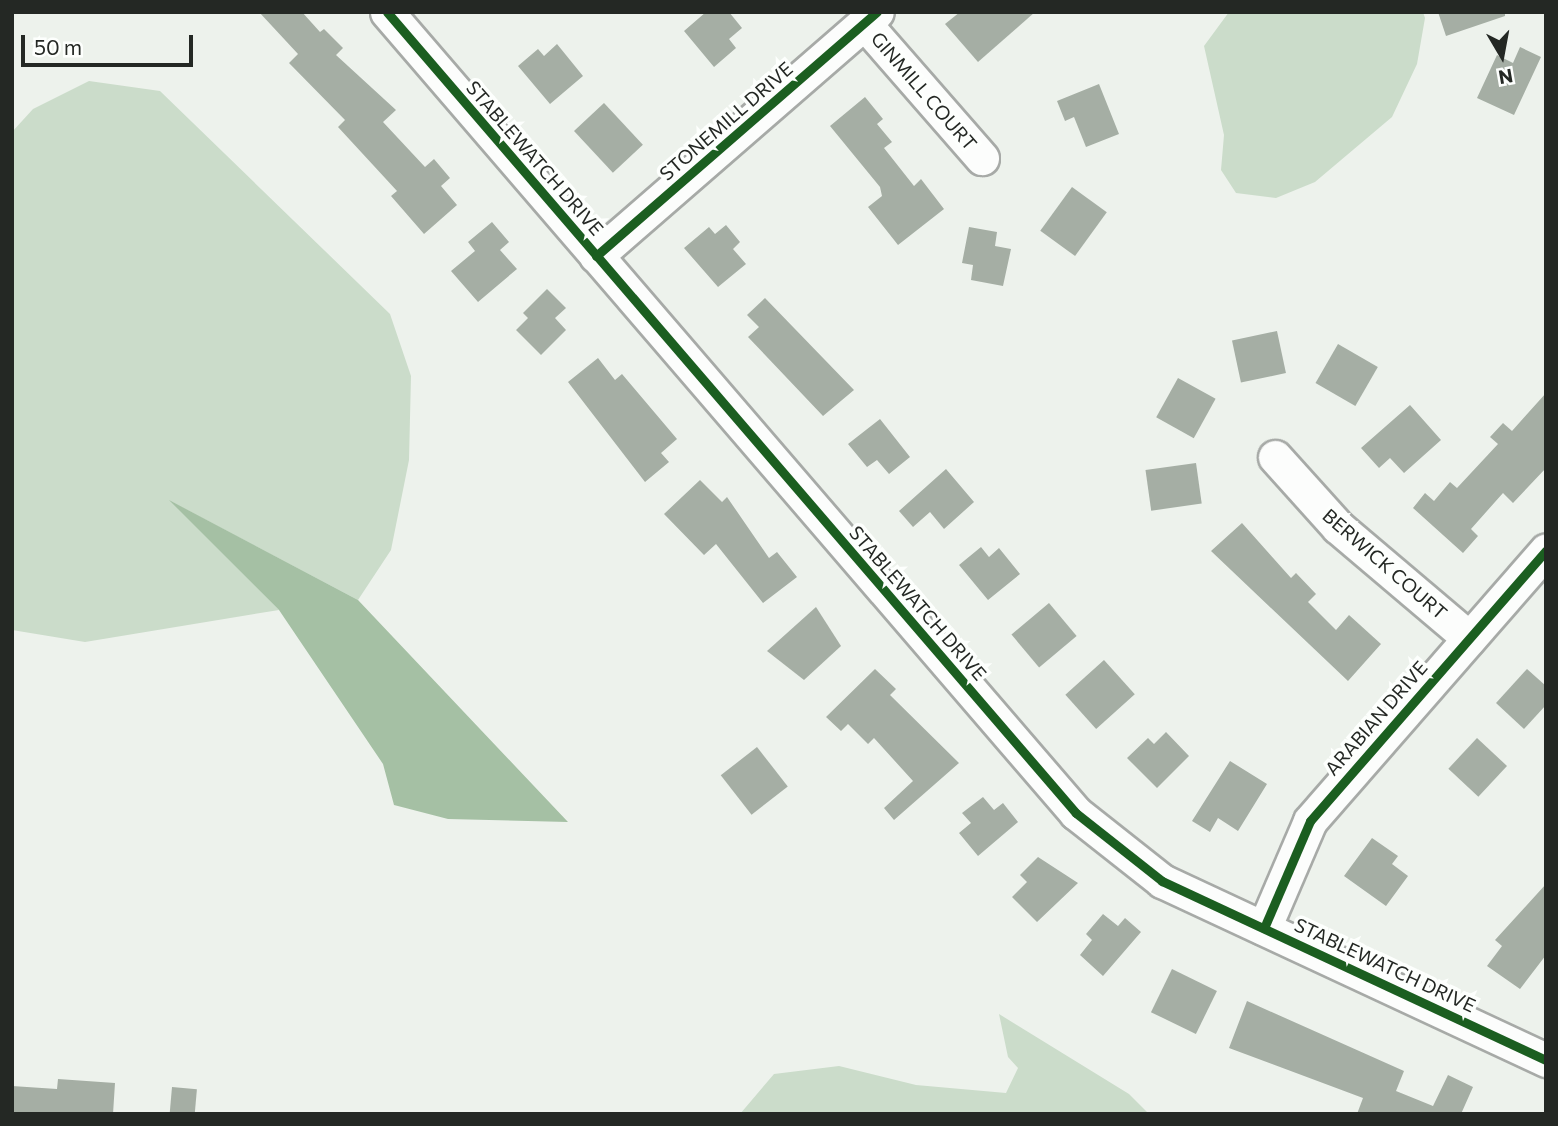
<!DOCTYPE html>
<style>
body{margin:0}
#map{position:relative;width:1558px;height:1126px;overflow:hidden;background:#edf2ec;font-family:Commissioner,sans-serif}
div>[style]{position:absolute}
[style*='--x']{left:calc(var(--x)*1px);top:calc(var(--y)*1px);width:calc(var(--w)*1px);rotate:calc(var(--a)*1deg)}
.green>*{inset:0;background:#cbdcca}
.water>*{inset:0;background:#a5c0a4}
.building>*{inset:0;background:#a5aea4;transform-origin:0 0}
.roads{filter:drop-shadow(2px 0 #a7aaa7) drop-shadow(-2px 0 #a7aaa7) drop-shadow(0 2px #a7aaa7) drop-shadow(0 -2px #a7aaa7)}
.minor>*{height:33px;margin:-16.5px;padding:0 16.5px;transform-origin:16.5px;border-radius:16.5px;background:#fcfdfc}
.cycleway>*{height:9px;margin:-4.5px;padding:0 4.5px;transform-origin:4.5px;border-radius:4.5px;background:#1b5e20}
span{translate:-50% -50%;white-space:nowrap;text-align:center;line-height:1.15;-webkit-text-stroke:7px #fdfffd;paint-order:stroke}
.street-label{font-size:19px;color:#242824}
.frame{position:absolute;inset:0;border:14px solid #242824;pointer-events:none}
.north{position:absolute;left:1467px;top:21px;width:70px;height:70px;-webkit-text-stroke:5px #fdfffd;paint-order:stroke;rotate:170deg;font-size:19px;font-weight:700;line-height:28px;text-align:center;color:#242824}
.north::after{content:'';display:block;margin:auto;width:24px;height:32px;background:#242824;clip-path:polygon(50% 0,100% 100%,50% 72%,0 100%)}
.scale{position:absolute;left:21px;top:35px;width:172px;height:32px;box-sizing:border-box;border:4px solid #242824;border-top:0;padding-left:9px;font-size:21px;line-height:24px;white-space:nowrap;color:#242824;-webkit-text-stroke:5px #fdfffd;paint-order:stroke}
</style>
<div id="map">
<div class="green">
<div style="clip-path:polygon(1229px 12px,1423px 12px,1425px 18px,1417px 64px,1392px 117px,1315px 182px,1276px 198px,1236px 193px,1221px 170px,1224px 135px,1204px 46px)"></div>
<div style="clip-path:polygon(89px 81px,160px 91px,390px 314px,411px 376px,409px 460px,391px 550px,358px 600px,172px 502px,279px 610px,85px 642px,12px 630px,12px 132px,33px 109px)"></div>
<div style="clip-path:polygon(999px 1014px,1129px 1094px,1149px 1114px,740px 1114px,774px 1074px,839px 1066px,916px 1085px,1006px 1093px,1018px 1068px,1008px 1057px)"></div>
</div>
<div class="water">
<div style="clip-path:polygon(169px 500px,358px 600px,568px 822px,448px 819px,394px 805px,383px 764px,279px 610px)"></div>
</div>
<div class="building">
<div style="clip-path:polygon(259px 12px,302px 12px,320px 32px,324px 29px,343px 48px,336px 55px,396px 110px,383px 122px,425px 167px,434px 159px,450px 178px,441px 186px,457px 205px,424px 234px,391px 196px,397px 191px,338px 127px,345px 120px,289px 63px,298px 54px)"></div>
<div style="clip-path:polygon(706px 12px,729px 12px,742px 28px,729px 39px,736px 48px,714px 67px,684px 31px)"></div>
<div style="clip-path:polygon(960px 12px,1035px 12px,978px 62px,945px 24px)"></div>
<div style="clip-path:polygon(1438px 12px,1505px 12px,1505px 16px,1446px 36px)"></div>
<div style="clip-path:polygon(557px 44px,583px 76px,550px 104px,518px 66px,538px 49px,544px 56px)"></div>
<div style="clip-path:polygon(1520px 47px,1541px 57px,1514px 115px,1477px 98px,1497px 55px,1513px 63px)"></div>
<div style="clip-path:polygon(1099px 84px,1119px 134px,1086px 147px,1074px 117px,1065px 121px,1057px 101px)"></div>
<div style="clip-path:polygon(865px 97px,883px 119px,877px 124px,892px 142px,884px 148px,914px 186px,921px 179px,944px 209px,898px 245px,868px 207px,882px 196px,880px 187px,830px 126px)"></div>
<div style="left:604px;top:103px;width:57px;height:41px;rotate:47deg"></div>
<div style="left:1072px;top:187px;width:43px;height:54px;rotate:36deg"></div>
<div style="clip-path:polygon(492px 222px,509px 242px,500px 250px,517px 269px,478px 302px,451px 271px,475px 251px,468px 242px)"></div>
<div style="clip-path:polygon(726px 225px,740px 242px,733px 249px,746px 264px,718px 287px,684px 248px,709px 227px,715px 234px)"></div>
<div style="clip-path:polygon(969px 227px,997px 232px,995px 246px,1011px 249px,1003px 286px,971px 280px,973px 265px,962px 263px)"></div>
<div style="clip-path:polygon(547px 289px,566px 308px,555px 318px,566px 330px,541px 355px,516px 330px,528px 318px,523px 313px)"></div>
<div style="clip-path:polygon(765px 298px,854px 390px,823px 416px,748px 337px,759px 327px,747px 315px)"></div>
<div style="left:1277px;top:331px;width:43px;height:46px;rotate:78deg"></div>
<div style="left:1338px;top:344px;width:46px;height:45px;rotate:30deg"></div>
<div style="clip-path:polygon(598px 358px,615px 380px,622px 374px,677px 439px,661px 453px,669px 462px,645px 482px,568px 382px)"></div>
<div style="left:1178px;top:378px;width:43px;height:45px;rotate:29deg"></div>
<div style="clip-path:polygon(1546px 393px,1546px 468px,1513px 503px,1503px 493px,1471px 529px,1478px 536px,1463px 553px,1413px 508px,1425px 493px,1434px 501px,1450px 482px,1457px 488px,1498px 444px,1490px 437px,1503px 423px,1512px 431px)"></div>
<div style="clip-path:polygon(1410px 405px,1441px 440px,1404px 473px,1390px 458px,1379px 468px,1361px 448px)"></div>
<div style="clip-path:polygon(880px 419px,910px 457px,889px 474px,877px 460px,867px 467px,848px 444px)"></div>
<div style="left:1196px;top:463px;width:41px;height:51px;rotate:82deg"></div>
<div style="clip-path:polygon(946px 469px,974px 502px,944px 529px,930px 512px,913px 527px,899px 511px)"></div>
<div style="clip-path:polygon(700px 480px,722px 502px,727px 497px,769px 558px,777px 552px,797px 577px,763px 603px,716px 544px,704px 555px,664px 514px)"></div>
<div style="clip-path:polygon(1242px 523px,1291px 578px,1296px 573px,1316px 594px,1308px 602px,1336px 630px,1349px 615px,1381px 644px,1348px 681px,1211px 551px)"></div>
<div style="clip-path:polygon(981px 547px,989px 557px,999px 548px,1020px 574px,988px 600px,959px 565px)"></div>
<div style="left:1049px;top:603px;width:43px;height:49px;rotate:50deg"></div>
<div style="clip-path:polygon(816px 607px,841px 646px,804px 680px,767px 651px)"></div>
<div style="left:1104px;top:660px;width:46px;height:52px;rotate:48deg"></div>
<div style="clip-path:polygon(875px 669px,896px 689px,890px 695px,959px 763px,894px 820px,884px 808px,913px 781px,874px 738px,868px 744px,848px 724px,841px 731px,826px 717px)"></div>
<div style="clip-path:polygon(1527px 669px,1546px 686px,1546px 705px,1524px 729px,1496px 703px)"></div>
<div style="clip-path:polygon(1166px 732px,1189px 756px,1157px 788px,1127px 758px,1148px 738px,1154px 744px)"></div>
<div style="left:1477px;top:738px;width:41px;height:42px;rotate:43deg"></div>
<div style="left:757px;top:747px;width:50px;height:46px;rotate:52deg"></div>
<div style="clip-path:polygon(1230px 761px,1267px 784px,1238px 831px,1218px 818px,1210px 832px,1192px 821px)"></div>
<div style="clip-path:polygon(983px 797px,994px 810px,1003px 803px,1018px 822px,978px 856px,959px 833px,971px 823px,962px 813px)"></div>
<div style="clip-path:polygon(1372px 838px,1398px 856px,1392px 864px,1408px 876px,1386px 906px,1344px 876px)"></div>
<div style="clip-path:polygon(1038px 857px,1078px 883px,1037px 922px,1012px 897px,1027px 882px,1020px 875px)"></div>
<div style="clip-path:polygon(1546px 884px,1546px 955px,1520px 989px,1487px 966px,1502px 946px,1495px 940px)"></div>
<div style="clip-path:polygon(1103px 914px,1118px 926px,1125px 918px,1141px 932px,1103px 976px,1080px 955px,1092px 940px,1086px 934px)"></div>
<div style="left:1172px;top:969px;width:50px;height:48px;rotate:26deg"></div>
<div style="clip-path:polygon(1247px 1001px,1404px 1071px,1396px 1091px,1433px 1106px,1448px 1075px,1473px 1087px,1461px 1114px,1357px 1114px,1363px 1098px,1229px 1048px)"></div>
<div style="clip-path:polygon(58px 1079px,115px 1083px,113px 1114px,12px 1114px,12px 1086px,57px 1089px)"></div>
<div style="left:172px;top:1087px;width:25px;height:27px;rotate:5deg"></div>
</div>
<div class="roads">
<div class="minor">
<div style="--x:387;--y:12;--w:1057;--a:49.3"></div>
<div style="--x:1076;--y:813;--w:110;--a:38.3"></div>
<div style="--x:1162;--y:881;--w:424;--a:25"></div>
<div style="--x:865;--y:24;--w:178;--a:48.9"></div>
<div style="--x:596;--y:256;--w:372;--a:-41"></div>
<div style="--x:1275;--y:457;--w:94;--a:48"></div>
<div style="--x:1338;--y:527;--w:172;--a:40.3"></div>
<div style="--x:1264;--y:928;--w:116;--a:-66.7"></div>
<div style="--x:1310;--y:821;--w:359;--a:-48.9"></div>
</div>
</div>
<div class="cycleway">
<div style="--x:387;--y:12;--w:1057;--a:49.3"></div>
<div style="--x:1076;--y:813;--w:110;--a:38.3"></div>
<div style="--x:1162;--y:881;--w:424;--a:25"></div>
<div style="--x:596;--y:256;--w:372;--a:-41"></div>
<div style="--x:1264;--y:928;--w:116;--a:-66.7"></div>
<div style="--x:1310;--y:821;--w:359;--a:-48.9"></div>
</div>
<div class="street-label">
<span style="left:924px;top:91px;rotate:49deg">GINMILL COURT</span>
<span style="left:726px;top:121px;rotate:-41deg">STONEMILL DRIVE</span>
<span style="left:535px;top:158px;rotate:49deg">STABLEWATCH DRIVE</span>
<span style="left:1385px;top:564px;rotate:41deg">BERWICK COURT</span>
<span style="left:918px;top:603px;rotate:49deg">STABLEWATCH DRIVE</span>
<span style="left:1376px;top:718px;rotate:-49deg">ARABIAN DRIVE</span>
<span style="left:1385px;top:965px;rotate:25deg">STABLEWATCH DRIVE</span>
</div>
<div class="frame"></div>
<div class="north">N</div>
<div class="scale">50 m</div>
</div>
